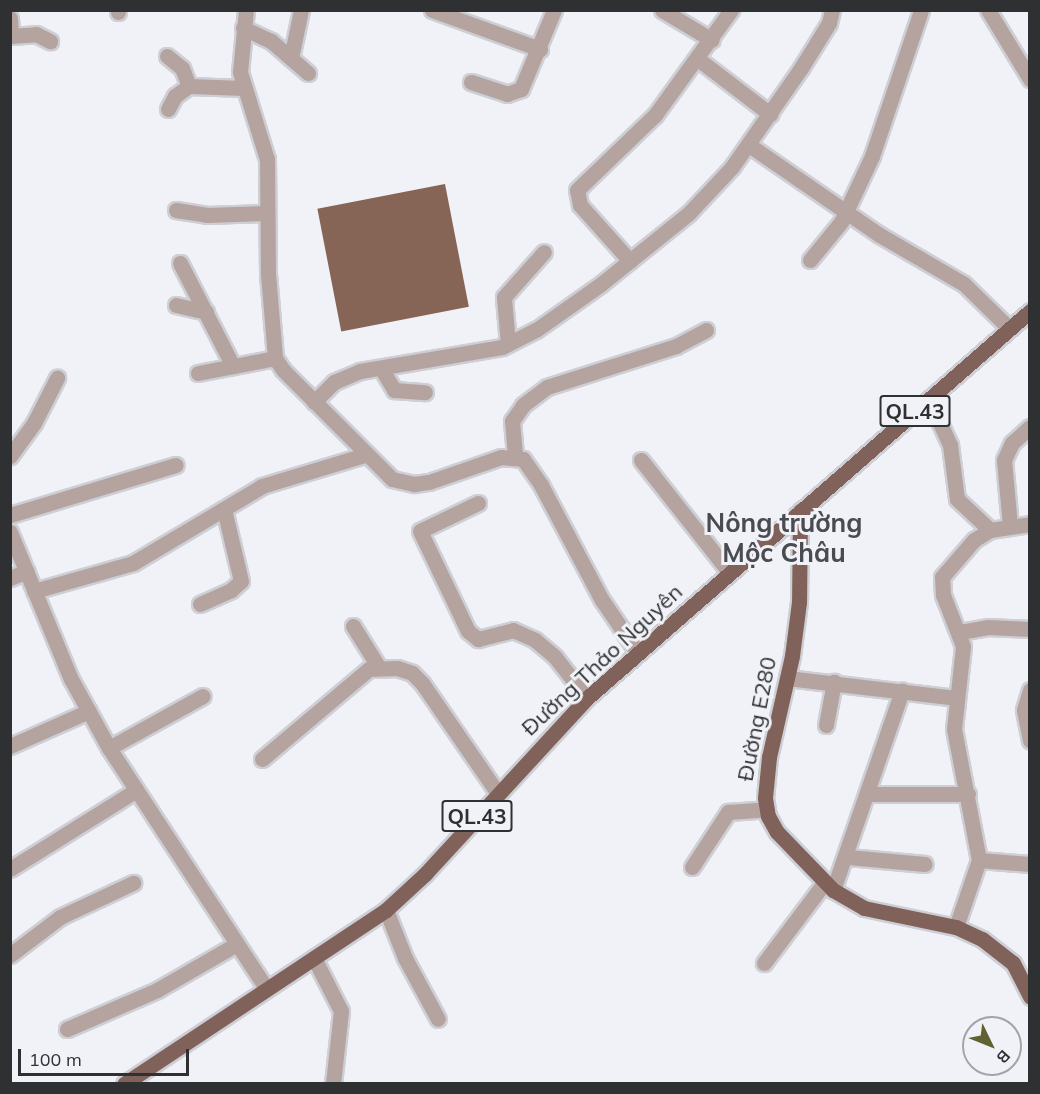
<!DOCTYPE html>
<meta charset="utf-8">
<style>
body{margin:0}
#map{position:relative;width:1040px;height:1094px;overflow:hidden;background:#f0f2f8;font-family:Mulish,sans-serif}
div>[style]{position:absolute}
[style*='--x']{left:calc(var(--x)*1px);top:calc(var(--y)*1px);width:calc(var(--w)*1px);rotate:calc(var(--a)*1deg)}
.building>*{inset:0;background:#866557;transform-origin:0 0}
.roads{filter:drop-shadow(2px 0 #cdcfd4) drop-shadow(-2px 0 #cdcfd4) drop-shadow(0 2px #cdcfd4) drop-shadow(0 -2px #cdcfd4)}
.minor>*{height:15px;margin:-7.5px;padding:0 7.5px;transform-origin:7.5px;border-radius:7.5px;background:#b5a39f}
.major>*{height:15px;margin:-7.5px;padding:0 7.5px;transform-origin:7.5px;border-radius:7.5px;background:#80625a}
span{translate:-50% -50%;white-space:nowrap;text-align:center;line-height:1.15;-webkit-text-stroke:6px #f0f2f8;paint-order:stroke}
.shield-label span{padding:2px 4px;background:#f0f2f8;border:2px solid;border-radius:4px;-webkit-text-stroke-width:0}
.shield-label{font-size:21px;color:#2f3032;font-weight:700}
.street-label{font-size:22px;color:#2f3032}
.quarter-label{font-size:26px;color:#494b50;font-weight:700}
.frame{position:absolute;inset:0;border:12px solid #2f3032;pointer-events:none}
.north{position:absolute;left:962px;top:1016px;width:60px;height:60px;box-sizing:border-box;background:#f0f2f8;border:2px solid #a3a4a9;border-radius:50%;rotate:133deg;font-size:16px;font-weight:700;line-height:24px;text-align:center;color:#2f3032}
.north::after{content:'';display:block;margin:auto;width:21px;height:27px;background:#60622f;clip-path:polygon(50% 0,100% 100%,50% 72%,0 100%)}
.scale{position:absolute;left:18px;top:1049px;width:171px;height:27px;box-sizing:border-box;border:3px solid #2f3032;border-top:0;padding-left:8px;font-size:18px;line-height:21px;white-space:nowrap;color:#2f3032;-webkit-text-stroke:4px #f0f2f8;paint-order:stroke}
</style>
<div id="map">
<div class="building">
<div style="left:445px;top:184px;width:125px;height:130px;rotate:79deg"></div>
</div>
<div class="roads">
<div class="minor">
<div style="--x:246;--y:10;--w:62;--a:95.5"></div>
<div style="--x:240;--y:72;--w:91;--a:72.8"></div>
<div style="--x:267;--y:159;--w:115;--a:89.5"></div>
<div style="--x:268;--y:274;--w:84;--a:85.2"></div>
<div style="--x:275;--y:358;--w:14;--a:56"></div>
<div style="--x:283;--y:370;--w:154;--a:45"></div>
<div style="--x:392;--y:479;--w:23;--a:13"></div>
<div style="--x:414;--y:484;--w:15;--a:-8"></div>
<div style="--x:429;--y:482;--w:76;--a:-19.1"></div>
<div style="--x:501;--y:457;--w:22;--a:5"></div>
<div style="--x:523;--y:459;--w:32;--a:55"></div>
<div style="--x:541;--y:485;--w:130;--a:62.1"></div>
<div style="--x:602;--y:600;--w:64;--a:55.8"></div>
<div style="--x:432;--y:10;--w:115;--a:19.9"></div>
<div style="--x:662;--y:10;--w:58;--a:31"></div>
<div style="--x:988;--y:10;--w:81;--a:58.7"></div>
<div style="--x:118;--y:12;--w:2;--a:-90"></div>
<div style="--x:10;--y:18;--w:18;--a:87"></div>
<div style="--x:243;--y:28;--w:31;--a:25"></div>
<div style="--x:271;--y:41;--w:49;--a:40.9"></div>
<div style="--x:10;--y:36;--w:26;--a:-4"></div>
<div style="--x:36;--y:34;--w:16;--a:27"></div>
<div style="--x:167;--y:56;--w:19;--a:39"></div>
<div style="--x:182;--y:68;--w:19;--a:69"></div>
<div style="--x:291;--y:58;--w:49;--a:-78.2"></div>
<div style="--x:698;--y:59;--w:91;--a:37.4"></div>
<div style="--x:471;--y:82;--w:38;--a:18"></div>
<div style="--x:507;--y:94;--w:15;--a:-20"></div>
<div style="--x:521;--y:89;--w:86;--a:-67.3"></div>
<div style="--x:168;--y:109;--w:15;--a:-62"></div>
<div style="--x:175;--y:96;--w:17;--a:-36"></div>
<div style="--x:189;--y:86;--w:55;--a:2.1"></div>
<div style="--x:749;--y:145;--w:157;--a:34.6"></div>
<div style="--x:878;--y:234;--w:99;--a:30.2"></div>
<div style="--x:964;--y:284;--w:63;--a:44.4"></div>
<div style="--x:176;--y:210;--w:30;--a:9"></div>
<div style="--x:206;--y:215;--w:59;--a:-1.9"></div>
<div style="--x:810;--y:260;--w:49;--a:-50.8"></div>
<div style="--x:841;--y:222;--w:73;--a:-64.8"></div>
<div style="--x:872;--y:156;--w:154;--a:-71.4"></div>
<div style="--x:630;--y:261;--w:75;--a:-131.8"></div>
<div style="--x:580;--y:205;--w:15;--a:-101"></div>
<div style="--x:577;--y:190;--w:108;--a:-43.9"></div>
<div style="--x:655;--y:115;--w:130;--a:-54.1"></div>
<div style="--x:180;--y:263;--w:116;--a:62.8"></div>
<div style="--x:176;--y:305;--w:31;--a:13"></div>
<div style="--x:508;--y:344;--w:47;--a:-94.9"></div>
<div style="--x:504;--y:297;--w:60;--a:-48.4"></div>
<div style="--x:381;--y:368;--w:26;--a:59"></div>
<div style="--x:394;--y:390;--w:31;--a:4"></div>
<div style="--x:198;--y:373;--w:78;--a:-11"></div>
<div style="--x:929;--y:399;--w:51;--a:65.5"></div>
<div style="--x:950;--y:445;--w:54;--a:82.6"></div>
<div style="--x:957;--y:499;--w:45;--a:43.2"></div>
<div style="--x:314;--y:402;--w:28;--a:-45"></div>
<div style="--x:334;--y:382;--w:28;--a:-23"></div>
<div style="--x:360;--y:371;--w:144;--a:-9.6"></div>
<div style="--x:502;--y:347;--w:38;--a:-27"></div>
<div style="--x:536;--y:330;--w:80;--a:-35.3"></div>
<div style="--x:601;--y:284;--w:113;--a:-38.9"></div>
<div style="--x:689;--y:213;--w:63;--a:-46.9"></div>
<div style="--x:732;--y:167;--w:121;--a:-55.1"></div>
<div style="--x:801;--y:68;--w:53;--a:-58.1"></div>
<div style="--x:829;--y:23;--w:13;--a:-77"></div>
<div style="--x:515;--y:455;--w:34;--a:-95"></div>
<div style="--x:512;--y:421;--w:19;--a:-55"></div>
<div style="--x:523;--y:405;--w:30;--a:-37"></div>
<div style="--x:547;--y:387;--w:135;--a:-17.6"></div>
<div style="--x:676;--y:346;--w:34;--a:-28"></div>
<div style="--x:10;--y:456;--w:41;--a:-54"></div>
<div style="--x:34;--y:423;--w:51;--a:-62.9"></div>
<div style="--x:641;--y:460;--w:144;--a:51.8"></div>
<div style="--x:478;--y:503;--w:64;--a:154.2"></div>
<div style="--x:420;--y:531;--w:111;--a:64.4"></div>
<div style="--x:468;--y:631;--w:13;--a:39"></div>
<div style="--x:478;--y:639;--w:36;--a:-14"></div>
<div style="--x:513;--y:630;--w:24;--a:24"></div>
<div style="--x:535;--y:640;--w:26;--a:40"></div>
<div style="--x:555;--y:657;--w:52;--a:52"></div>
<div style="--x:10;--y:515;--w:173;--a:-16.8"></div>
<div style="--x:1010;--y:526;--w:66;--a:-95.2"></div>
<div style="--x:1004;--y:460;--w:19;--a:-65"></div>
<div style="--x:1012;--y:443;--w:24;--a:-42"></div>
<div style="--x:10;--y:532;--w:159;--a:67.5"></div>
<div style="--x:71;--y:679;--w:79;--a:61.2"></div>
<div style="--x:109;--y:748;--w:287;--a:56.8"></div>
<div style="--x:10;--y:578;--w:18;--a:-22"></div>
<div style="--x:34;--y:591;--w:103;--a:-15.8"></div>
<div style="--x:133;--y:563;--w:150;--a:-30.8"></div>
<div style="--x:262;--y:486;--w:108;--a:-16.8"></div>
<div style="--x:200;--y:604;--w:34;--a:-24"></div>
<div style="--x:231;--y:590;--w:13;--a:-42"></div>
<div style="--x:241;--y:581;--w:74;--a:-103.3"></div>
<div style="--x:353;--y:626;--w:47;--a:58"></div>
<div style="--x:960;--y:632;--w:28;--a:-10"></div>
<div style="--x:988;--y:627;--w:42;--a:2.7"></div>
<div style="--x:787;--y:678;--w:170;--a:6.7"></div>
<div style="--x:1030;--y:690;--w:21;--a:107"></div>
<div style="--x:1024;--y:710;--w:31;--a:79"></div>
<div style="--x:826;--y:725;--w:44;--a:-79.5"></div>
<div style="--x:10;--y:746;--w:86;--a:-23.9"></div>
<div style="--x:109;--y:748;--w:107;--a:-29"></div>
<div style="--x:262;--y:759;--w:140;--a:-40.1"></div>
<div style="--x:369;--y:669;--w:28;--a:-2"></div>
<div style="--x:397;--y:668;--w:16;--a:18"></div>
<div style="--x:412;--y:673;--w:14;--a:45"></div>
<div style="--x:422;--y:683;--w:132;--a:55.5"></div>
<div style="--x:869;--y:794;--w:99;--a:0"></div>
<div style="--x:848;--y:857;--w:77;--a:5.2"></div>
<div style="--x:979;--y:860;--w:51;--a:4.5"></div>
<div style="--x:692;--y:867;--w:66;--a:-56.8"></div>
<div style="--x:728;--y:812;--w:39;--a:-4"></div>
<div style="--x:10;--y:869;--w:147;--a:-32"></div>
<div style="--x:833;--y:890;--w:211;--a:-70.9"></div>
<div style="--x:386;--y:910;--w:52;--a:68.4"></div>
<div style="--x:405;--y:958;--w:69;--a:61.6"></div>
<div style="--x:956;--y:927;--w:71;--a:-71.1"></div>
<div style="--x:979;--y:860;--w:133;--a:-100.8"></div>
<div style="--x:954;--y:729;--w:83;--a:-83.8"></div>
<div style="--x:963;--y:646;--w:55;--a:-111.4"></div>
<div style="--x:943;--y:595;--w:18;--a:-93"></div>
<div style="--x:942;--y:577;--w:49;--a:-49.1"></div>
<div style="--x:974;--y:540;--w:19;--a:-32"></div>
<div style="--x:990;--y:530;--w:40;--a:-8.5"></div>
<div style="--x:10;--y:955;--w:63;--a:-37.2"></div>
<div style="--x:60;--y:917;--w:81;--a:-25"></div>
<div style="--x:314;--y:958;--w:59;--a:63"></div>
<div style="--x:341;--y:1011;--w:73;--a:96.3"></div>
<div style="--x:764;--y:963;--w:101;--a:-53"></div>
<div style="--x:67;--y:1029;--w:98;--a:-23.4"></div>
<div style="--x:157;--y:990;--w:90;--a:-30"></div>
</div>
<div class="major">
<div style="--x:800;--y:511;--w:91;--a:90.6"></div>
<div style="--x:799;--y:602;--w:54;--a:97.4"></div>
<div style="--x:792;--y:656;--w:104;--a:102.8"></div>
<div style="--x:769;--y:757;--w:41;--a:95.6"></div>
<div style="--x:765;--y:798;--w:18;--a:81"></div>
<div style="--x:768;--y:816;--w:18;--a:61"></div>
<div style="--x:777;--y:832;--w:81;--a:46"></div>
<div style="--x:833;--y:890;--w:36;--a:30"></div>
<div style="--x:864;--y:908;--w:94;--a:11.7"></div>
<div style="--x:956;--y:927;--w:29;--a:25"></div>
<div style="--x:982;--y:939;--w:39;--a:38"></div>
<div style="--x:1013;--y:963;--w:38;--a:63"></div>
<div style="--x:124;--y:1084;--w:315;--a:-33.6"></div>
<div style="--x:386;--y:910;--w:53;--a:-42.7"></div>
<div style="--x:425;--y:874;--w:239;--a:-47.4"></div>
<div style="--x:587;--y:698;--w:588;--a:-41.14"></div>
</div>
</div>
<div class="shield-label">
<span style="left:915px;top:411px">QL.43</span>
<span style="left:477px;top:816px">QL.43</span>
</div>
<div class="street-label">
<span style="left:602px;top:660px;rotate:-43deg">Đường Thảo Nguyên</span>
<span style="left:757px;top:719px;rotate:-79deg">Đường E280</span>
</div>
<div class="quarter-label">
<span style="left:784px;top:538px">Nông trường<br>Mộc Châu</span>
</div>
<div class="frame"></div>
<div class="north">B</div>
<div class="scale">100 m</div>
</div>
